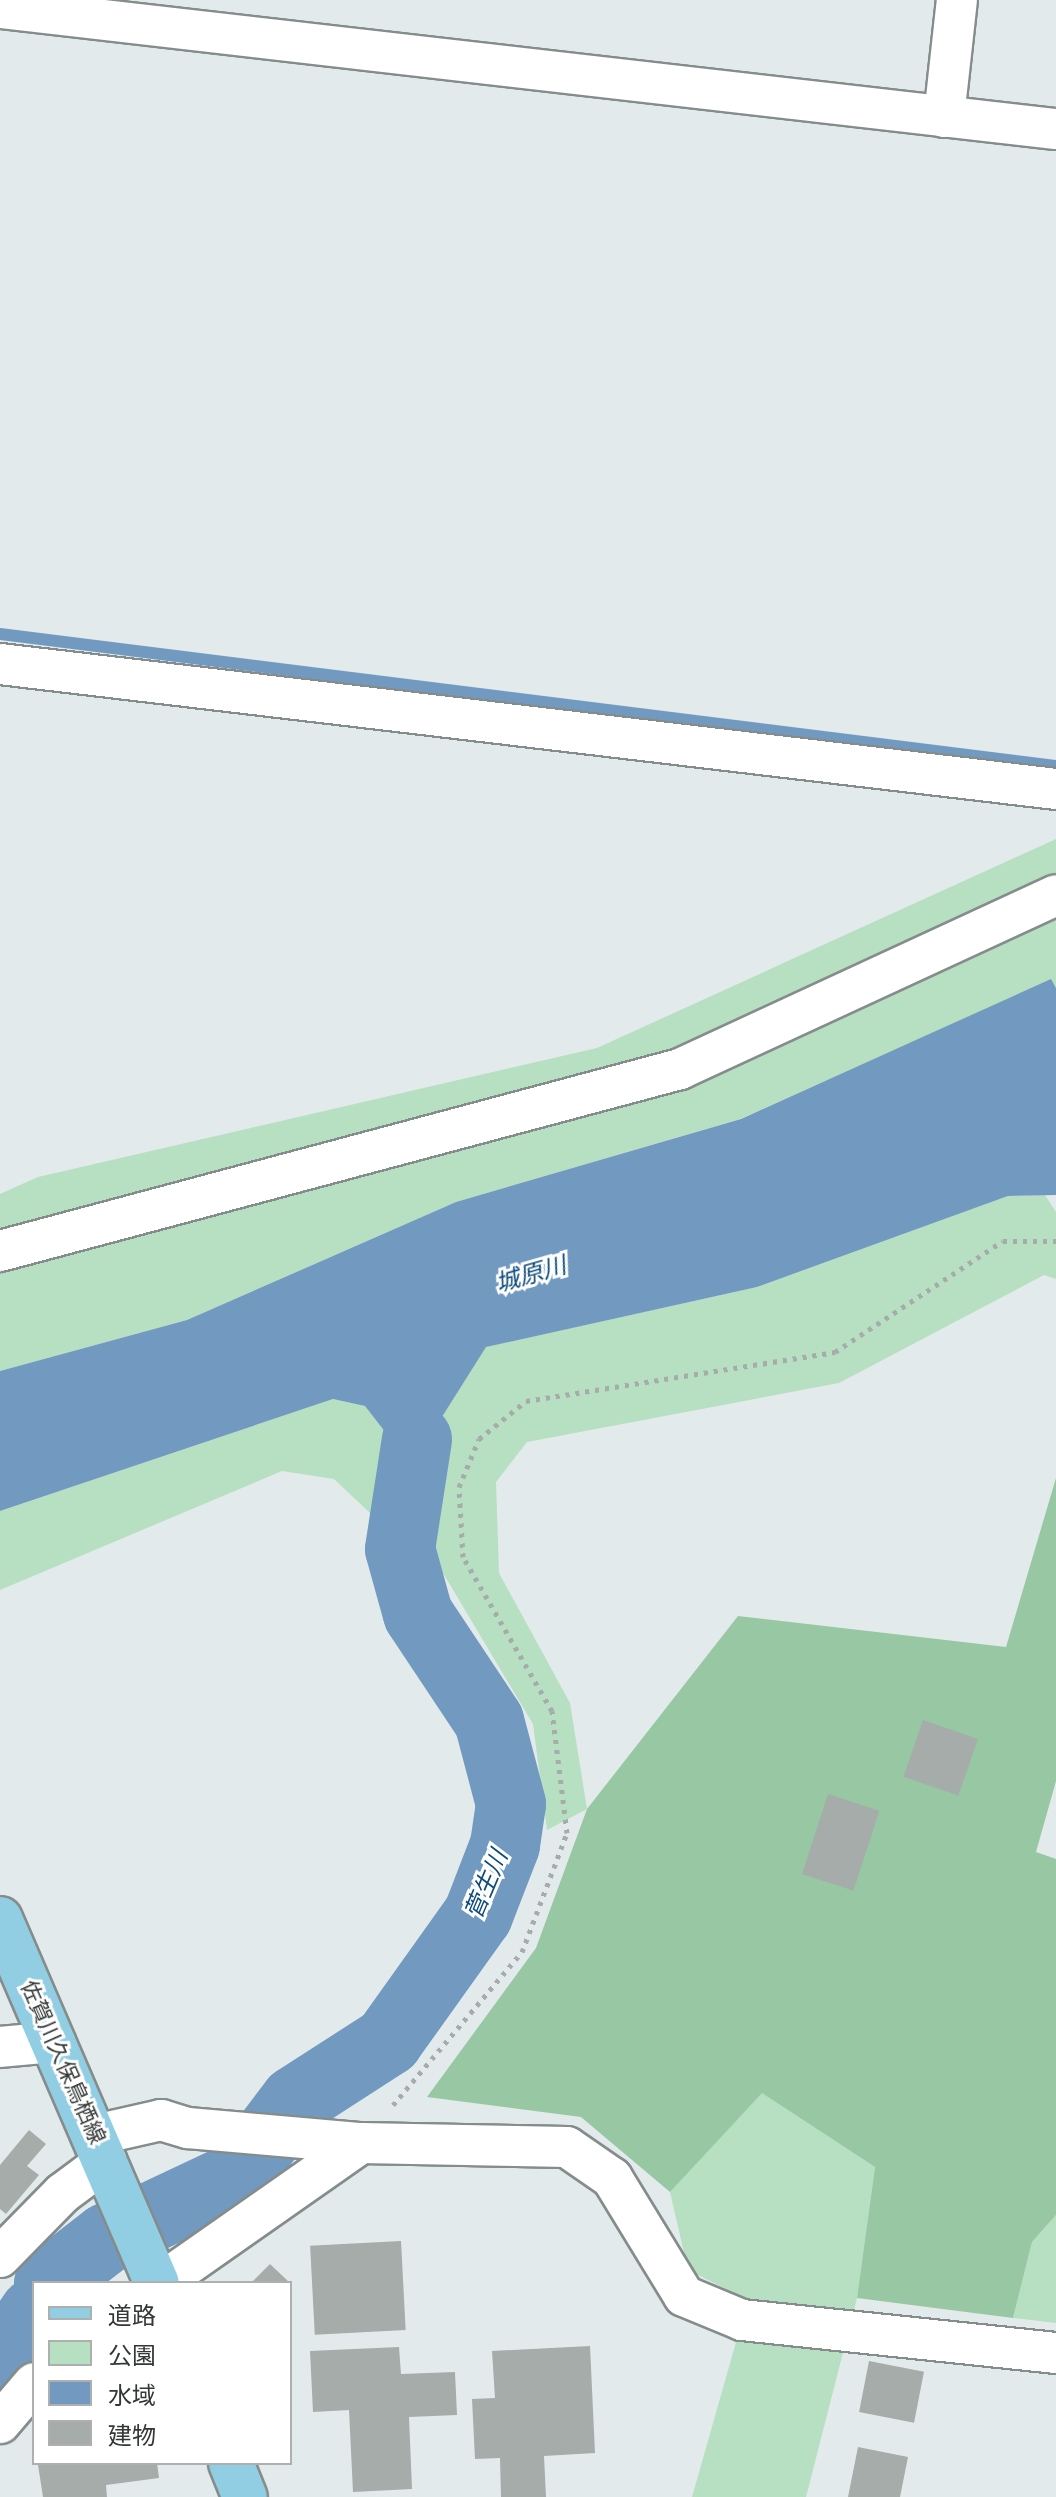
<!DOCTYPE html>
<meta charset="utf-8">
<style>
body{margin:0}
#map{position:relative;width:1056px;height:2497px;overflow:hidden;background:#e3eaeb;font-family:"Times New Roman","Noto Sans JP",serif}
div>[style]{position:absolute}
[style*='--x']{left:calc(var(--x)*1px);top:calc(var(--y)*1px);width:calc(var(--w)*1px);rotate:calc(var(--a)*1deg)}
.green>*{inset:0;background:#b7dfc1}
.forest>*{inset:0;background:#97c7a3}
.water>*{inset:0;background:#729ac0}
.stream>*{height:12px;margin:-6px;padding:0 6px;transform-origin:6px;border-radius:6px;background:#729ac0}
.river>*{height:70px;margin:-35px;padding:0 35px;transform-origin:35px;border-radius:35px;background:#729ac0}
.building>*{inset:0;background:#a5acaa;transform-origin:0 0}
.path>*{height:5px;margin-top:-2.5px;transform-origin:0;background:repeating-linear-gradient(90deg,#a6abac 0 4px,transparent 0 10px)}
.roads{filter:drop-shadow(2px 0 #858c8c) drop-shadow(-2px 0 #858c8c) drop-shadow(0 2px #858c8c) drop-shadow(0 -2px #858c8c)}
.minor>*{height:40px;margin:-20px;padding:0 20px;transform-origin:20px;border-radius:20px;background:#fff}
.major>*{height:44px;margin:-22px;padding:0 22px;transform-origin:22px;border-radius:22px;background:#92cee3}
span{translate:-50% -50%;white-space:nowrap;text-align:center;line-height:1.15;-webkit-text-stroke:6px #fff;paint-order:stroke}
.street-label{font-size:22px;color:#343737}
.water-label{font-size:24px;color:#0c4b7c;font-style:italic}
.legend{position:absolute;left:32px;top:2281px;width:260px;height:184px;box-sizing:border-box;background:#fff;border:2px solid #aeafaf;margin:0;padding:10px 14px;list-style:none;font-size:24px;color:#343737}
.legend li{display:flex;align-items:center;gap:16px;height:40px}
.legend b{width:40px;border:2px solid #aeafaf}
</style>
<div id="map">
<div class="green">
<div style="clip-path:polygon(1056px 839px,1056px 988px,1051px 980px,740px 1119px,456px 1202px,187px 1320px,0 1371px,0 1194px,38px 1177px,597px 1048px)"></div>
<div style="clip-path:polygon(1045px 1195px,1056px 1212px,1056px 1279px,1044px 1275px,839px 1383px,527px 1442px,496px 1482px,499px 1573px,570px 1703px,587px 1809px,547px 1830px,533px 1724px,421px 1536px,435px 1428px,485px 1347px,757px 1287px,1008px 1196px)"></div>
<div style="clip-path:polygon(333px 1399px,365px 1406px,389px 1437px,387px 1529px,334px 1479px,282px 1471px,0 1590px,0 1511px)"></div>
<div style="clip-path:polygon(761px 2092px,875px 2167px,857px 2298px,806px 2497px,692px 2497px,748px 2300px,688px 2270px,670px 2192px)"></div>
<div style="clip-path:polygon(1056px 2215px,1056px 2323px,1013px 2318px,1032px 2242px)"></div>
</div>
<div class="forest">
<div style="clip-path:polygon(1056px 1478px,1056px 1781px,1036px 1852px,1056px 1859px,1056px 2215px,1032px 2242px,1013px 2318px,857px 2298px,875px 2167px,762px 2093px,670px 2192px,581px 2117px,427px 2097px,536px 1948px,587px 1809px,738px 1616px,1006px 1647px)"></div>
</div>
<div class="water">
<div style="clip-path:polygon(1051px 979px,1056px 988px,1056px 1195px,1008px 1196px,757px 1287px,486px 1347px,435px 1428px,421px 1536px,387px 1529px,389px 1437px,365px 1406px,333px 1399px,0 1511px,0 1371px,187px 1320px,456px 1202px,741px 1119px)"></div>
</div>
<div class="stream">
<div style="--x:0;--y:634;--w:1064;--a:7.13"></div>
</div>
<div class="river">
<div style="--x:49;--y:2283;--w:73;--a:-37.8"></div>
<div style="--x:107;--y:2238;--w:145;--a:-25.3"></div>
<div style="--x:238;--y:2176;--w:94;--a:-52.8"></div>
<div style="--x:295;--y:2101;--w:111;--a:-32.8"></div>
<div style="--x:388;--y:2041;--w:155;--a:-54.5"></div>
<div style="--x:478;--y:1915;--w:75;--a:-68.9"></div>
<div style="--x:505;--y:1845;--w:41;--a:-81.7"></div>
<div style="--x:511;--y:1804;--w:86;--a:-104.8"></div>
<div style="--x:489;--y:1721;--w:128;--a:-123.6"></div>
<div style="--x:418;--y:1614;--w:67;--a:-105.5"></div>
<div style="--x:400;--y:1549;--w:111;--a:-81.2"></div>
<div style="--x:0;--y:2363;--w:60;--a:-55.8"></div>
</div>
<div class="building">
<div style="left:923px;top:1720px;width:58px;height:60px;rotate:19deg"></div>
<div style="left:828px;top:1794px;width:54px;height:84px;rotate:18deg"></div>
<div style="clip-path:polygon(29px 2130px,46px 2144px,27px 2166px,39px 2175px,6px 2214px,0 2209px,0 2165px)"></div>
<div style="left:401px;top:2241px;width:89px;height:91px;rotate:87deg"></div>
<div style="clip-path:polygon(270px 2264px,290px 2283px,251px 2283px)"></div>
<div style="clip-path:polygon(590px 2346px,595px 2453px,544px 2456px,546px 2497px,501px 2497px,500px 2458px,475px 2459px,472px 2399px,495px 2398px,492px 2351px)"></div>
<div style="clip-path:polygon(399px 2347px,401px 2374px,455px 2372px,457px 2415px,409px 2417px,412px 2489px,353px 2492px,349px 2410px,313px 2412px,310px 2351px)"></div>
<div style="left:869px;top:2361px;width:56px;height:52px;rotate:11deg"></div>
<div style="clip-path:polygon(858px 2447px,908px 2457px,900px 2497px,848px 2497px)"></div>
<div style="clip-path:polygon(56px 2463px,157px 2463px,159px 2478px,106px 2485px,107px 2497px,43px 2497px,38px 2465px)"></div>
</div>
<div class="path">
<div style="--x:393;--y:2105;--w:200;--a:-49.9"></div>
<div style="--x:522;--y:1952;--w:127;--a:-69.3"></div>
<div style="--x:567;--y:1833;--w:123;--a:-97"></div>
<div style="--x:552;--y:1711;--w:178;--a:-120"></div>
<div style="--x:463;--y:1557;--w:70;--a:-93.3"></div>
<div style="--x:459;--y:1487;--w:52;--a:-67.4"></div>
<div style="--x:479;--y:1439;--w:60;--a:-39"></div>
<div style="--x:526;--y:1401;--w:313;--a:-9"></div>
<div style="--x:835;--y:1352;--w:201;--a:-33.5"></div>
<div style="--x:1003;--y:1241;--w:53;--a:0"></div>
</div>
<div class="roads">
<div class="minor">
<div style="--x:0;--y:8;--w:1063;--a:6.54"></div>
<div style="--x:944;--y:117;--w:118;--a:-83.7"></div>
<div style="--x:0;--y:664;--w:1063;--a:6.75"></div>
<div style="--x:0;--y:1251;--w:704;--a:-14.98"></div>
<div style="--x:680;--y:1069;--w:414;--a:-24.8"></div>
<div style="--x:0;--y:2047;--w:55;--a:-5.2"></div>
<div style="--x:95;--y:2135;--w:68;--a:-12.8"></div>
<div style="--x:161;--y:2120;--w:28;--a:17"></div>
<div style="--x:188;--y:2128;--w:174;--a:5"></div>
<div style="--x:361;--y:2143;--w:206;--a:1.1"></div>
<div style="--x:567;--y:2147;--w:55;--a:34.6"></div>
<div style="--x:612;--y:2178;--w:138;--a:58.6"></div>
<div style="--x:684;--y:2296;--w:63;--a:22.5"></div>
<div style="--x:742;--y:2320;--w:316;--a:6"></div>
<div style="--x:0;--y:2257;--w:90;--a:-45.5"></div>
<div style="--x:63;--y:2193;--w:54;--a:-36.7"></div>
<div style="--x:161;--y:2283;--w:244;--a:-35"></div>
<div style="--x:0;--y:2423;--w:52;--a:-49.6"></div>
</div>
<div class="major">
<div style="--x:0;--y:1919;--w:396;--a:66.7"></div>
<div style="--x:231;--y:2463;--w:37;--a:68"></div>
</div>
</div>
<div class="street-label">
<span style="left:63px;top:2062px;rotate:66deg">佐賀川久保鳥栖線</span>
</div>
<div class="water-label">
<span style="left:531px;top:1275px;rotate:-16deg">城原川</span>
<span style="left:487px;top:1885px;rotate:-67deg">菅生川</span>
</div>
<ul class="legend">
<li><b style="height:10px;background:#92cee3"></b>道路</li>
<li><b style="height:22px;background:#b7dfc1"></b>公園</li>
<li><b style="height:22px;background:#729ac0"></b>水域</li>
<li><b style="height:22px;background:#a5acaa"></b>建物</li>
</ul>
</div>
